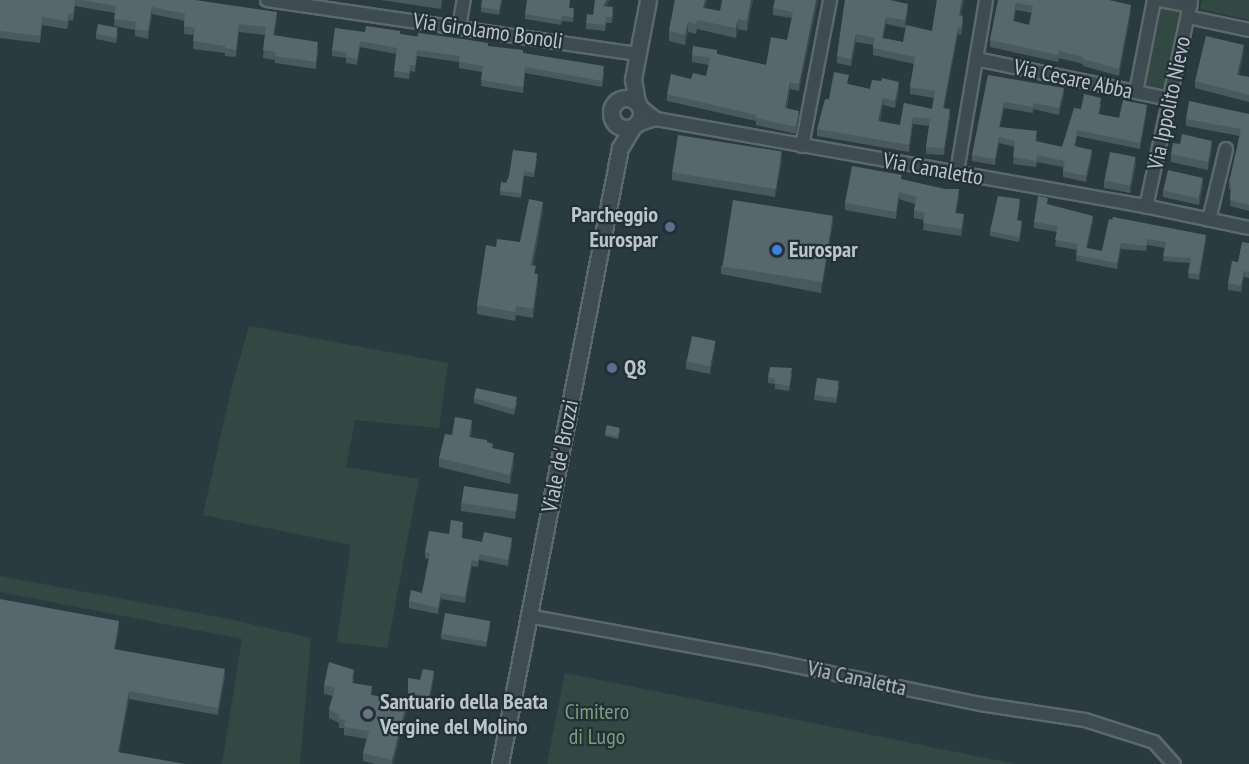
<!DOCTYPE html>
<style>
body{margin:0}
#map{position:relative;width:1249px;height:764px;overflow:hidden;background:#2a3a41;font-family:"PT Sans Narrow",sans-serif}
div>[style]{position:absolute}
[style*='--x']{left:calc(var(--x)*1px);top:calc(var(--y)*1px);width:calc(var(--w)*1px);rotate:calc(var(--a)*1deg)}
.green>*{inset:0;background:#324943;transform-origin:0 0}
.roads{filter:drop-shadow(2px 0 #5c686e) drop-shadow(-2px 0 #5c686e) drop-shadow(0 2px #5c686e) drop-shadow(0 -2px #5c686e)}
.minor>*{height:12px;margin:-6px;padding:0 6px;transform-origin:6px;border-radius:6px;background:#3e4b51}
.tertiary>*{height:15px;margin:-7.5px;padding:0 7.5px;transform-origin:7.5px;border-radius:7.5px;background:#3e4b51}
.tertiary>.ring{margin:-7.5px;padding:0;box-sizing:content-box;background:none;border:15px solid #3e4b51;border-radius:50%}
.wall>*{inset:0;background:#4a595f}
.shaded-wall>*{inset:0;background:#3c484d}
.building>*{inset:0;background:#56676e;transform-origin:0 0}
.dots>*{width:16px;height:16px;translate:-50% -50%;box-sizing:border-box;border:3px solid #233037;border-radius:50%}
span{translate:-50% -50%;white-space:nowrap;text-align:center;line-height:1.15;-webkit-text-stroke:4.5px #233037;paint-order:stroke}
.street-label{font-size:22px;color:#bbc5cb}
.poi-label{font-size:22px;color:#bbc5cb;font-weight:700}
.right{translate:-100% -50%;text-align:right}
.left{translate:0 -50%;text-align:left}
.park-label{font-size:22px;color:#7c9e7c}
</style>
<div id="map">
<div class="green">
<div style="clip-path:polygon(1202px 0,1249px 0,1249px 20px,1203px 10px,1200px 8px)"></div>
<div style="left:1157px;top:2px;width:26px;height:89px;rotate:13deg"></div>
<div style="clip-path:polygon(249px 326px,448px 363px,439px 428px,355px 420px,346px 467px,419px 479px,387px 648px,337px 642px,351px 545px,203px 515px,231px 390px)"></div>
<div style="clip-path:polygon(0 576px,224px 618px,311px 638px,300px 764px,222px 764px,242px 639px,0 592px)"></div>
<div style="clip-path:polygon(565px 673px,1015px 764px,547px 764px)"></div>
</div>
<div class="roads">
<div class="minor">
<div style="--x:267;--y:0;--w:375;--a:8.3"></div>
<div style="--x:1160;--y:0;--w:31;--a:11"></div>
<div style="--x:1188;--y:17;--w:62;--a:12"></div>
<div style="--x:459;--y:27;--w:27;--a:-80"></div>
<div style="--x:976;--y:59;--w:197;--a:11.7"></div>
<div style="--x:1136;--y:92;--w:94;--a:-78.9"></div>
<div style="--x:640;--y:106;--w:21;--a:39"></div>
<div style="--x:637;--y:125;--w:20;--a:-18"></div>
<div style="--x:656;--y:119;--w:492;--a:10.1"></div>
<div style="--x:1140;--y:205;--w:111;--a:11.9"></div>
<div style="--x:802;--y:146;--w:149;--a:-79.1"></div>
<div style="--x:957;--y:172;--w:174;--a:-80.4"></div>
<div style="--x:1146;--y:207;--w:212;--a:-77.7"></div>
<div style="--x:1209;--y:220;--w:73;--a:-76.5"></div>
<div style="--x:528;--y:616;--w:248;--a:10.4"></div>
<div style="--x:772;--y:661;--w:212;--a:11.7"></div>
<div style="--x:980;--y:704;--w:106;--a:8.7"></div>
<div style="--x:1085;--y:720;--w:72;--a:17.7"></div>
<div style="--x:1154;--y:742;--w:30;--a:48"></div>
</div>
<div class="tertiary">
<div class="ring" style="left:611px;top:98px;width:15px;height:15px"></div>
<div style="--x:637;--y:102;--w:23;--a:-100"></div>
<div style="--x:633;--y:79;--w:80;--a:-79.2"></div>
<div style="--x:500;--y:764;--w:628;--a:-78.98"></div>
<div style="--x:620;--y:148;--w:23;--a:-59"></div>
</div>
</div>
<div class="wall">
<div style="clip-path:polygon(0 0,195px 0,277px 20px,274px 35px,318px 49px,316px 69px,275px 63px,275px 60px,263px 58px,265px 35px,239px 32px,236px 57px,225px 56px,225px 53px,193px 49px,194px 35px,184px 34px,184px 21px,181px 20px,152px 14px,148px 39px,135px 36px,135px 30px,114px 26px,115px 13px,75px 6px,73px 21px,69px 20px,67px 29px,42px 25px,40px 43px,0 38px)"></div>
<div style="clip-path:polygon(381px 0,442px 0,441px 9px)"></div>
<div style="clip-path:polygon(502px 0,499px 15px,481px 12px,481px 7px)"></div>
<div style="clip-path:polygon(675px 0,707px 0,705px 8px,720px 11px,753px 0,747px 31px,738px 29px,736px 38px,697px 29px,696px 34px,688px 32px,685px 45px,669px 41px,669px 31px)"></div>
<div style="clip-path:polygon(775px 0,818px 0,799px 91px,790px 89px,787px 108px,799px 118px,796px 134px,756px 125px,756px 121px,667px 101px,667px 94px,691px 79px,706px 76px,709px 65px,692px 62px,692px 55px,717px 54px,766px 65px,787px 40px,792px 18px,773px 15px,773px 8px)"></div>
<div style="clip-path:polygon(845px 0,908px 11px,905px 28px,886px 24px,883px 38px,903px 42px,932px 31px,937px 0,964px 0,961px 15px,963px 23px,961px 35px,958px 34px,944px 108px,950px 116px,944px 155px,926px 154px,926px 147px,929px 126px,913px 124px,909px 152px,817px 136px,817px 129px,829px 99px,849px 82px,848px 84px,870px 89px,899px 89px,895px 108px,883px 105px,880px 122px,900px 125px,904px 103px,932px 109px,934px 98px,910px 94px,910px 87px,914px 64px,873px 55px,873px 45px,856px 42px,851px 66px,837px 63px,837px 56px)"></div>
<div style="clip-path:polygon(evenodd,998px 0,1131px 12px,1119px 76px,1083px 66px,1083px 64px,1059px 58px,1058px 62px,990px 47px,990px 40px,998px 0,1016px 10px,1032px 13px,1029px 25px,1014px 21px,1016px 10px)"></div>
<div style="clip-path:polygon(606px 7px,613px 13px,612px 23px,606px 23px,605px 31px,586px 29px,586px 23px,593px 15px)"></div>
<div style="clip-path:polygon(570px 8px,574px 13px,573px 22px,562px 21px,561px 25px,525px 19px,525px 14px)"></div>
<div style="clip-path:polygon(365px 32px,400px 34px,488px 46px,523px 53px,604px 72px,602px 87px,525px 73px,523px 93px,481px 86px,482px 72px,459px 68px,459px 62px,417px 56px,415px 72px,410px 71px,409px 79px,394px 77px,396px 54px,360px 47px,357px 65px,346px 63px,346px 58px,332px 56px,332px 50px)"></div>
<div style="clip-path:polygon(118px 33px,116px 43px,96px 39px,96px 34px)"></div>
<div style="clip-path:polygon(1244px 52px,1239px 75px,1249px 77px,1249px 102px,1195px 88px,1195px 81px)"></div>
<div style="clip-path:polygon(988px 75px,1064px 94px,1059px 115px,1033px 109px,1033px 113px,1004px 108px,1000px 127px,1037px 137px,1036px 141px,1062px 147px,1081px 109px,1101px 104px,1099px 114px,1119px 118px,1147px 111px,1140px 149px,1077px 136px,1075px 146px,1092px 156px,1086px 182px,1063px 177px,1063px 167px,1037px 162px,1036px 167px,1013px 164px,1015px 147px,999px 143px,995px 165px,972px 161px,972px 155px)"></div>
<div style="clip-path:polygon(1249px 114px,1249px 211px,1230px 206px,1231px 189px,1229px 189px,1229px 183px,1240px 136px,1186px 126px,1186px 119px)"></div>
<div style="clip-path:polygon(1180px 144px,1212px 149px,1208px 170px,1171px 162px,1171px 154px)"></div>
<div style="clip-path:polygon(537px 158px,534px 177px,524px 176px,521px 198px,500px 195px,500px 191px,506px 183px)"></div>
<div style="clip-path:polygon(782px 160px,775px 197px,672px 180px,672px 173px)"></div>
<div style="clip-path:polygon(1136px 165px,1130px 193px,1104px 188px,1104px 180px)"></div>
<div style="clip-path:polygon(902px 180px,959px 197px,956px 213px,964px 222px,961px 236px,923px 230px,924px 220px,914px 218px,914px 210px,915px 204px,899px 199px,896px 219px,845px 210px,845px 203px)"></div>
<div style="clip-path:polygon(1203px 186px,1199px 205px,1163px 197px,1163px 190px)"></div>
<div style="clip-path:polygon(1020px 204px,1017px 220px,1022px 226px,1019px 242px,990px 236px,990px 231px)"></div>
<div style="clip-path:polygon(1048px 204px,1093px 221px,1087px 248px,1102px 251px,1109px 219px,1206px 241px,1199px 280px,1188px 278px,1190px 263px,1163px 261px,1165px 248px,1147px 245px,1146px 251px,1121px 249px,1117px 269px,1076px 261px,1077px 250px,1055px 246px,1057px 232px,1034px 228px,1034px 222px)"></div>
<div style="clip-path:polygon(543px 211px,533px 266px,538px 283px,533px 318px,516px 315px,515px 321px,477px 314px,477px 305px,496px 247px,520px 242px)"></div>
<div style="clip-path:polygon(833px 222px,821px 293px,721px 274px,721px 266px)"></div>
<div style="clip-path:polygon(1249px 243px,1249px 278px,1244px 277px,1241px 292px,1228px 290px,1228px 283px,1238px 262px)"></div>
<div style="clip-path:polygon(715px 348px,710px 374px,686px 369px,686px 361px)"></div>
<div style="clip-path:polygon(792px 374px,789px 391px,775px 389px,775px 384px,768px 383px,768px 377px)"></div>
<div style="clip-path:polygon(839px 386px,836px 403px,814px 400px,814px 395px)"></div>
<div style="clip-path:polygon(474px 398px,517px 402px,514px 415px,474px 403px)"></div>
<div style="clip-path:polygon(472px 429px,471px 438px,487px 443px,493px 448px,514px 462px,510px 484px,439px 467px,439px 458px,452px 435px)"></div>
<div style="clip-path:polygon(620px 430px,618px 439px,605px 436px,605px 434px)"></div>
<div style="clip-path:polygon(518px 502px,515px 519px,461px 511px,461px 503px)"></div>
<div style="clip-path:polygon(463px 529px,462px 538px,482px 542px,512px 544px,508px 566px,479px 560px,478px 567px,472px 566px,465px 603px,441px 599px,438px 614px,409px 608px,409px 601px,422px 593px,429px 559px,425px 558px,425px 552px,449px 534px)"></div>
<div style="clip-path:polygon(490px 627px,486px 647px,441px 639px,441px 634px)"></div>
<div style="clip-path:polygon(119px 629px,115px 650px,225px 677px,218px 715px,129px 699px,119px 752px,0 764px)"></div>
<div style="clip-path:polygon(434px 677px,429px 702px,408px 698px,408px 678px,420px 680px)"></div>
<div style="clip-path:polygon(354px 679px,353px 683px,372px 695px,407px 709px,393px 764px,375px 764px,363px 761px,363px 753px,367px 739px,344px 735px,344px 728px,339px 728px,339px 723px,329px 718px,329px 709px,333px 696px,324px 694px,324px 685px)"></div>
</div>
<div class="shaded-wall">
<div style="clip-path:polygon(607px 0,610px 0,603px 12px,603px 6px)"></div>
<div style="clip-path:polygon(705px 0,707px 0,703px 17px,703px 8px)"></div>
<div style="clip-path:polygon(751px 0,753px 0,747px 31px,747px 21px)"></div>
<div style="clip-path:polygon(816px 0,818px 0,799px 91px,799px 84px)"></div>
<div style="clip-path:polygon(962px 0,964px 0,959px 22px,959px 15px)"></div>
<div style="clip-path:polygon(1016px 3px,1016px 10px,1013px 28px,1013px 21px)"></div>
<div style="clip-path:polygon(908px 4px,908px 11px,905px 28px,905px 20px)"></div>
<div style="clip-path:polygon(1131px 5px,1131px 12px,1119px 76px,1119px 69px)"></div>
<div style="clip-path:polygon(152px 7px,152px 14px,148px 39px,148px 31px)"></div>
<div style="clip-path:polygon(277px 12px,277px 20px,273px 43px,273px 35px)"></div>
<div style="clip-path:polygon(886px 17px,886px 24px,882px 45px,882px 38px)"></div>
<div style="clip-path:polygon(738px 19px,738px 29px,736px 38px,736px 28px)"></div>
<div style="clip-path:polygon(688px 22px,688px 32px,685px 45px,685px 35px)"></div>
<div style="clip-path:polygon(239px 24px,239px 32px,236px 57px,236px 50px)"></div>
<div style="clip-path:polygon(958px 27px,958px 34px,943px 115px,943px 108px)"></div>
<div style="clip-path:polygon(856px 34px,856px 42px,851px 66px,851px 59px)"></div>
<div style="clip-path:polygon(318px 42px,318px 49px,316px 69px,316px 62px)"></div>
<div style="clip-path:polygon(1244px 45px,1244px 52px,1237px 81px,1237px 75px)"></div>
<div style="clip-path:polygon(790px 82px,790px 89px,785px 115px,785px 108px)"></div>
<div style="clip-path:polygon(899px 82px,899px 89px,895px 108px,895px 101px)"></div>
<div style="clip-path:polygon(1064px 88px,1064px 94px,1059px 115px,1059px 108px)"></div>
<div style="clip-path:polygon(883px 98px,883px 105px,878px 128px,878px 121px)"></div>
<div style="clip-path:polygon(1004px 102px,1004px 108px,999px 134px,999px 127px)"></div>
<div style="clip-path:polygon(1147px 105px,1147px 111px,1140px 149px,1140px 143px)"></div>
<div style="clip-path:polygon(950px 109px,950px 116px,944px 155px,944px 148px)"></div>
<div style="clip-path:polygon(799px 111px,799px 118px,796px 134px,796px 127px)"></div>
<div style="clip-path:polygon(913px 117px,913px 124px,909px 152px,909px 145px)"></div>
<div style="clip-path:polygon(999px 137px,999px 143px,995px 165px,995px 159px)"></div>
<div style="clip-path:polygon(1212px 141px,1212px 149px,1208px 170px,1208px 162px)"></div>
<div style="clip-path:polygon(1092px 150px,1092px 156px,1086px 182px,1086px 176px)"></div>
<div style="clip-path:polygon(782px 152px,782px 160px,775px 197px,775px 190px)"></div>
<div style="clip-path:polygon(1136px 157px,1136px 165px,1130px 193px,1130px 186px)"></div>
<div style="clip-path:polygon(1203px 178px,1203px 186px,1199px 205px,1199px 198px)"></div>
<div style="clip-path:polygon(959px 189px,959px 197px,955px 220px,955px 213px)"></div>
<div style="clip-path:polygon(899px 192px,899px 199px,896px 219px,896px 212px)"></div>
<div style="clip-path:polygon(543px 202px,543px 211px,531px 274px,531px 265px)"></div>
<div style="clip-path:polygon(964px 214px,964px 222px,961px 236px,961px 229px)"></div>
<div style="clip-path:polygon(833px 215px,833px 222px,821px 293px,821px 286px)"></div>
<div style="clip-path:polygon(1093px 216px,1093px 221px,1086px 254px,1086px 248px)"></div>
<div style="clip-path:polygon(1206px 235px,1206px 241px,1199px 280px,1199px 274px)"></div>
<div style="clip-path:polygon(1121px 243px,1121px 249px,1117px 269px,1117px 263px)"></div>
<div style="clip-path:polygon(1244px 271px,1244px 277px,1241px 292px,1241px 286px)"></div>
<div style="clip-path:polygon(538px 274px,538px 283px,533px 318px,533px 309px)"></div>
<div style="clip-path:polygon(715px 341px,715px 348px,710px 374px,710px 366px)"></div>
<div style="clip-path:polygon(472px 420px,472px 429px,469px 446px,469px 437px)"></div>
<div style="clip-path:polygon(514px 453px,514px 462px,510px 484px,510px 475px)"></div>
<div style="clip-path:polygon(518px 495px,518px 502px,515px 519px,515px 512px)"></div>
<div style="clip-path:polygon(512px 538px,512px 544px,508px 566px,508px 560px)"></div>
<div style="clip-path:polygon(472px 560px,472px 566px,465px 603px,465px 597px)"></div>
<div style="clip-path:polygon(441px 593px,441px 599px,438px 614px,438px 608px)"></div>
<div style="clip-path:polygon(119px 621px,119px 629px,114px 657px,114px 649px)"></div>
<div style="clip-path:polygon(490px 621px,490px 627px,486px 647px,486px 642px)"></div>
<div style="clip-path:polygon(225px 669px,225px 677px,218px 715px,218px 708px)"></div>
<div style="clip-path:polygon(434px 671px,434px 677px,429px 702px,429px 697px)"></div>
<div style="clip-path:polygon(129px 691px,129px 699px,118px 759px,118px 752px)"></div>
<div style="clip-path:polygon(407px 701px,407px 709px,393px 764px,392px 764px,392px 760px)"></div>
</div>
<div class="building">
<div style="clip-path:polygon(0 0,75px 0,73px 14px,69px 13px,67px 21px,42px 17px,40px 36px,0 31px)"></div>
<div style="clip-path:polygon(82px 0,195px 0,277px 12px,273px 35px,318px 42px,316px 62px,275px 56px,276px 52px,263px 50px,266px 27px,239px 24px,236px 50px,225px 48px,225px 46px,193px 41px,195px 28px,184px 26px,185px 14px,181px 13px,152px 7px,148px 31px,135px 29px,136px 22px,114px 19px,116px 6px)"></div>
<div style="clip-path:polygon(482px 0,501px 0,499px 10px,481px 7px)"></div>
<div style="clip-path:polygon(527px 0,570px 0,569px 8px,574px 8px,573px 17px,562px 16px,561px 20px,525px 14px)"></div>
<div style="clip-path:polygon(595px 0,607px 0,603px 6px,613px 7px,612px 17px,606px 17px,605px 25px,586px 23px,587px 14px,593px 15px)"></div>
<div style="clip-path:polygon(675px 0,705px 0,703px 8px,720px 11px,722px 0,751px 0,747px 21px,738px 19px,736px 28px,697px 20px,696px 24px,688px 22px,685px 35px,669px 31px)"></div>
<div style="clip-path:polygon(775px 0,816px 0,799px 84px,790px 82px,785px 108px,799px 111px,796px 127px,756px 118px,756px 115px,667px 94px,671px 74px,691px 79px,693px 73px,706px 76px,710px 58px,692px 55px,693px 46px,717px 50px,717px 54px,766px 65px,771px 37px,787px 40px,793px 12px,773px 8px)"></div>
<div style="clip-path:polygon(845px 0,890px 0,908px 4px,905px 20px,886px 17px,882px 38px,903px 42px,906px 25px,932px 31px,937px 0,962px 0,959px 15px,963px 16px,961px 27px,958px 27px,943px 108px,950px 109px,944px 148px,926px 147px,930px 119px,913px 117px,909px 145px,817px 129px,825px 99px,829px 99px,834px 72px,849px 75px,847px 84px,870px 89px,872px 80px,881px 81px,882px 78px,899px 82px,895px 101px,883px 98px,878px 121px,900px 125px,904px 103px,932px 109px,935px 91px,910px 87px,915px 57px,873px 48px,875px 38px,856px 34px,851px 59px,837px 56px)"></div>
<div style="clip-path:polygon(evenodd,998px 0,1109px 0,1131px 5px,1119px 69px,1083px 59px,1083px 57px,1059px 51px,1058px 55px,990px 40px,998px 0,1016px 3px,1033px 6px,1029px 25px,1013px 21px,1016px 3px)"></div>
<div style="left:98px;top:24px;width:20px;height:10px;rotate:11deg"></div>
<div style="clip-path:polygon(366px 26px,400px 31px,400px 34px,418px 37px,418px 33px,463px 39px,488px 43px,488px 46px,523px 50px,523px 53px,604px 66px,602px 81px,525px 67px,523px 87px,481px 80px,483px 66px,459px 62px,460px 56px,417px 50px,415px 66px,410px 65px,409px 73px,394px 71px,397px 48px,360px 41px,357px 59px,346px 57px,347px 53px,332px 50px,335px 28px,365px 32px)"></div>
<div style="clip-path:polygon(1206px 36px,1244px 45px,1237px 75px,1249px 77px,1249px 95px,1195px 81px)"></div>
<div style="clip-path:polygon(988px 75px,1064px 88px,1059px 108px,1033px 103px,1033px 107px,1004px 102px,999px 127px,1037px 131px,1035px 141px,1062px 147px,1074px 108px,1081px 109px,1084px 94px,1101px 98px,1098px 114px,1119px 118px,1123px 100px,1147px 105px,1140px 143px,1077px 130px,1074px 146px,1092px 150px,1086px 176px,1063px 171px,1065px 161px,1037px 155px,1036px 161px,1013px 157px,1015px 141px,999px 137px,995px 159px,972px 155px)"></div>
<div style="clip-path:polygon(1189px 101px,1249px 114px,1249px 205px,1230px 200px,1231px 183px,1229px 183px,1241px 129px,1186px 119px)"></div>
<div style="clip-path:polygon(1182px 134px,1212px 141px,1208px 162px,1171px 154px,1173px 143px,1180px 144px)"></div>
<div style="left:678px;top:135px;width:105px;height:38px;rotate:9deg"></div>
<div style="clip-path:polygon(513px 150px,537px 153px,534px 173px,524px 171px,521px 193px,500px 191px,501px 182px,506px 183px,509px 176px)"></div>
<div style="left:1110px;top:152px;width:26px;height:29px;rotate:11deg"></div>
<div style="clip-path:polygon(852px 166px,902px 175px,901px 179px,945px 189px,959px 189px,955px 213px,964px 214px,961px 229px,923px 223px,925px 213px,914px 210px,917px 197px,899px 192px,896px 212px,845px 203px)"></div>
<div style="left:1168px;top:170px;width:36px;height:21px;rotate:13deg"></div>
<div style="clip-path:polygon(998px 196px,1020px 199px,1017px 220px,1022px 221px,1019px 237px,990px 231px)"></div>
<div style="clip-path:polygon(1038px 196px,1048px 198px,1047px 204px,1093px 216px,1086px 248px,1102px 251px,1109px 219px,1112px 220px,1113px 217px,1206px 235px,1199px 274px,1188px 273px,1191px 258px,1163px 256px,1166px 242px,1147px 239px,1146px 246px,1121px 243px,1117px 263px,1076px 255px,1078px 244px,1055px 240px,1058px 226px,1034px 222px)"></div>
<div style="clip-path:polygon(529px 199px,543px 202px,531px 265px,536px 266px,534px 274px,538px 274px,533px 309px,516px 306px,515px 312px,477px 305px,486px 245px,496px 247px,497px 239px,520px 242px)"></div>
<div style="left:733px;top:200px;width:101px;height:67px;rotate:9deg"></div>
<div style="clip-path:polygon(1242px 242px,1249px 243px,1249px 272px,1244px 271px,1241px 286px,1228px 283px,1232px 261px,1238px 262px)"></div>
<div style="left:692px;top:336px;width:24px;height:26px;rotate:12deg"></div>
<div style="clip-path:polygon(770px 367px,792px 368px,789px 386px,775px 383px,775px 379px,768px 377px)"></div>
<div style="left:817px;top:378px;width:22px;height:17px;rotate:8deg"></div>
<div style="clip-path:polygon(476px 388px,517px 397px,514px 409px,474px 398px)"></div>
<div style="clip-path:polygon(455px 417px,472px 420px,469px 437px,487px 440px,487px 442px,493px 444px,492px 448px,514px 453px,510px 475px,439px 458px,445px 434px,452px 435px)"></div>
<div style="left:607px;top:425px;width:13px;height:9px;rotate:13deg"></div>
<div style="left:464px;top:486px;width:55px;height:17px;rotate:9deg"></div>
<div style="clip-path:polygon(451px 520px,463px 522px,461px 538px,482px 542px,484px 532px,512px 538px,508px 560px,479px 554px,478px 561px,472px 560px,465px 597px,441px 593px,438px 608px,409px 601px,411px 590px,422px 593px,430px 553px,425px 552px,429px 531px,449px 534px)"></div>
<div style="clip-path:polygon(0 599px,119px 621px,114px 649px,225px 669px,218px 708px,129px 691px,118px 752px,185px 764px,0 764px)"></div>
<div style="left:445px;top:613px;width:46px;height:21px;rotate:10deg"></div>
<div style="clip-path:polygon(329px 662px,354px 670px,352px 683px,372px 686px,371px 695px,407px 701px,392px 760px,363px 753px,369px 731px,344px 727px,345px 720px,339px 719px,340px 715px,329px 709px,335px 688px,324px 685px)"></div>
<div style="clip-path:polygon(423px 669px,434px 671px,429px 697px,408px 692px,408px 678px,420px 680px)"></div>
</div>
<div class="dots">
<div style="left:670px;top:227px;background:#5c6f8a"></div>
<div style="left:777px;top:250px;background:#3f7fe0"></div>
<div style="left:612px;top:368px;background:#5c6f8a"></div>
<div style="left:368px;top:714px;background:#6b7280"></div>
</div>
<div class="street-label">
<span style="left:488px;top:31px;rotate:8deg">Via Girolamo Bonoli</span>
<span style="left:1073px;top:79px;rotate:12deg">Via Cesare Abba</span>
<span style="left:1169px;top:103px;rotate:-78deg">Via Ippolito Nievo</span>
<span style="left:933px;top:169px;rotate:10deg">Via Canaletto</span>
<span style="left:560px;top:456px;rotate:-79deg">Viale de' Brozzi</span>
<span style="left:857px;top:678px;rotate:12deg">Via Canaletta</span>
</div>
<div class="poi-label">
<span class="right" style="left:658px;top:227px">Parcheggio<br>Eurospar</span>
<span class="left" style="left:789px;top:250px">Eurospar</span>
<span class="left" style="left:624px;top:368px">Q8</span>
<span class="left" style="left:380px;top:714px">Santuario della Beata<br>Vergine del Molino</span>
</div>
<div class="park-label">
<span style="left:597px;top:724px">Cimitero<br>di Lugo</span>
</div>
</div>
